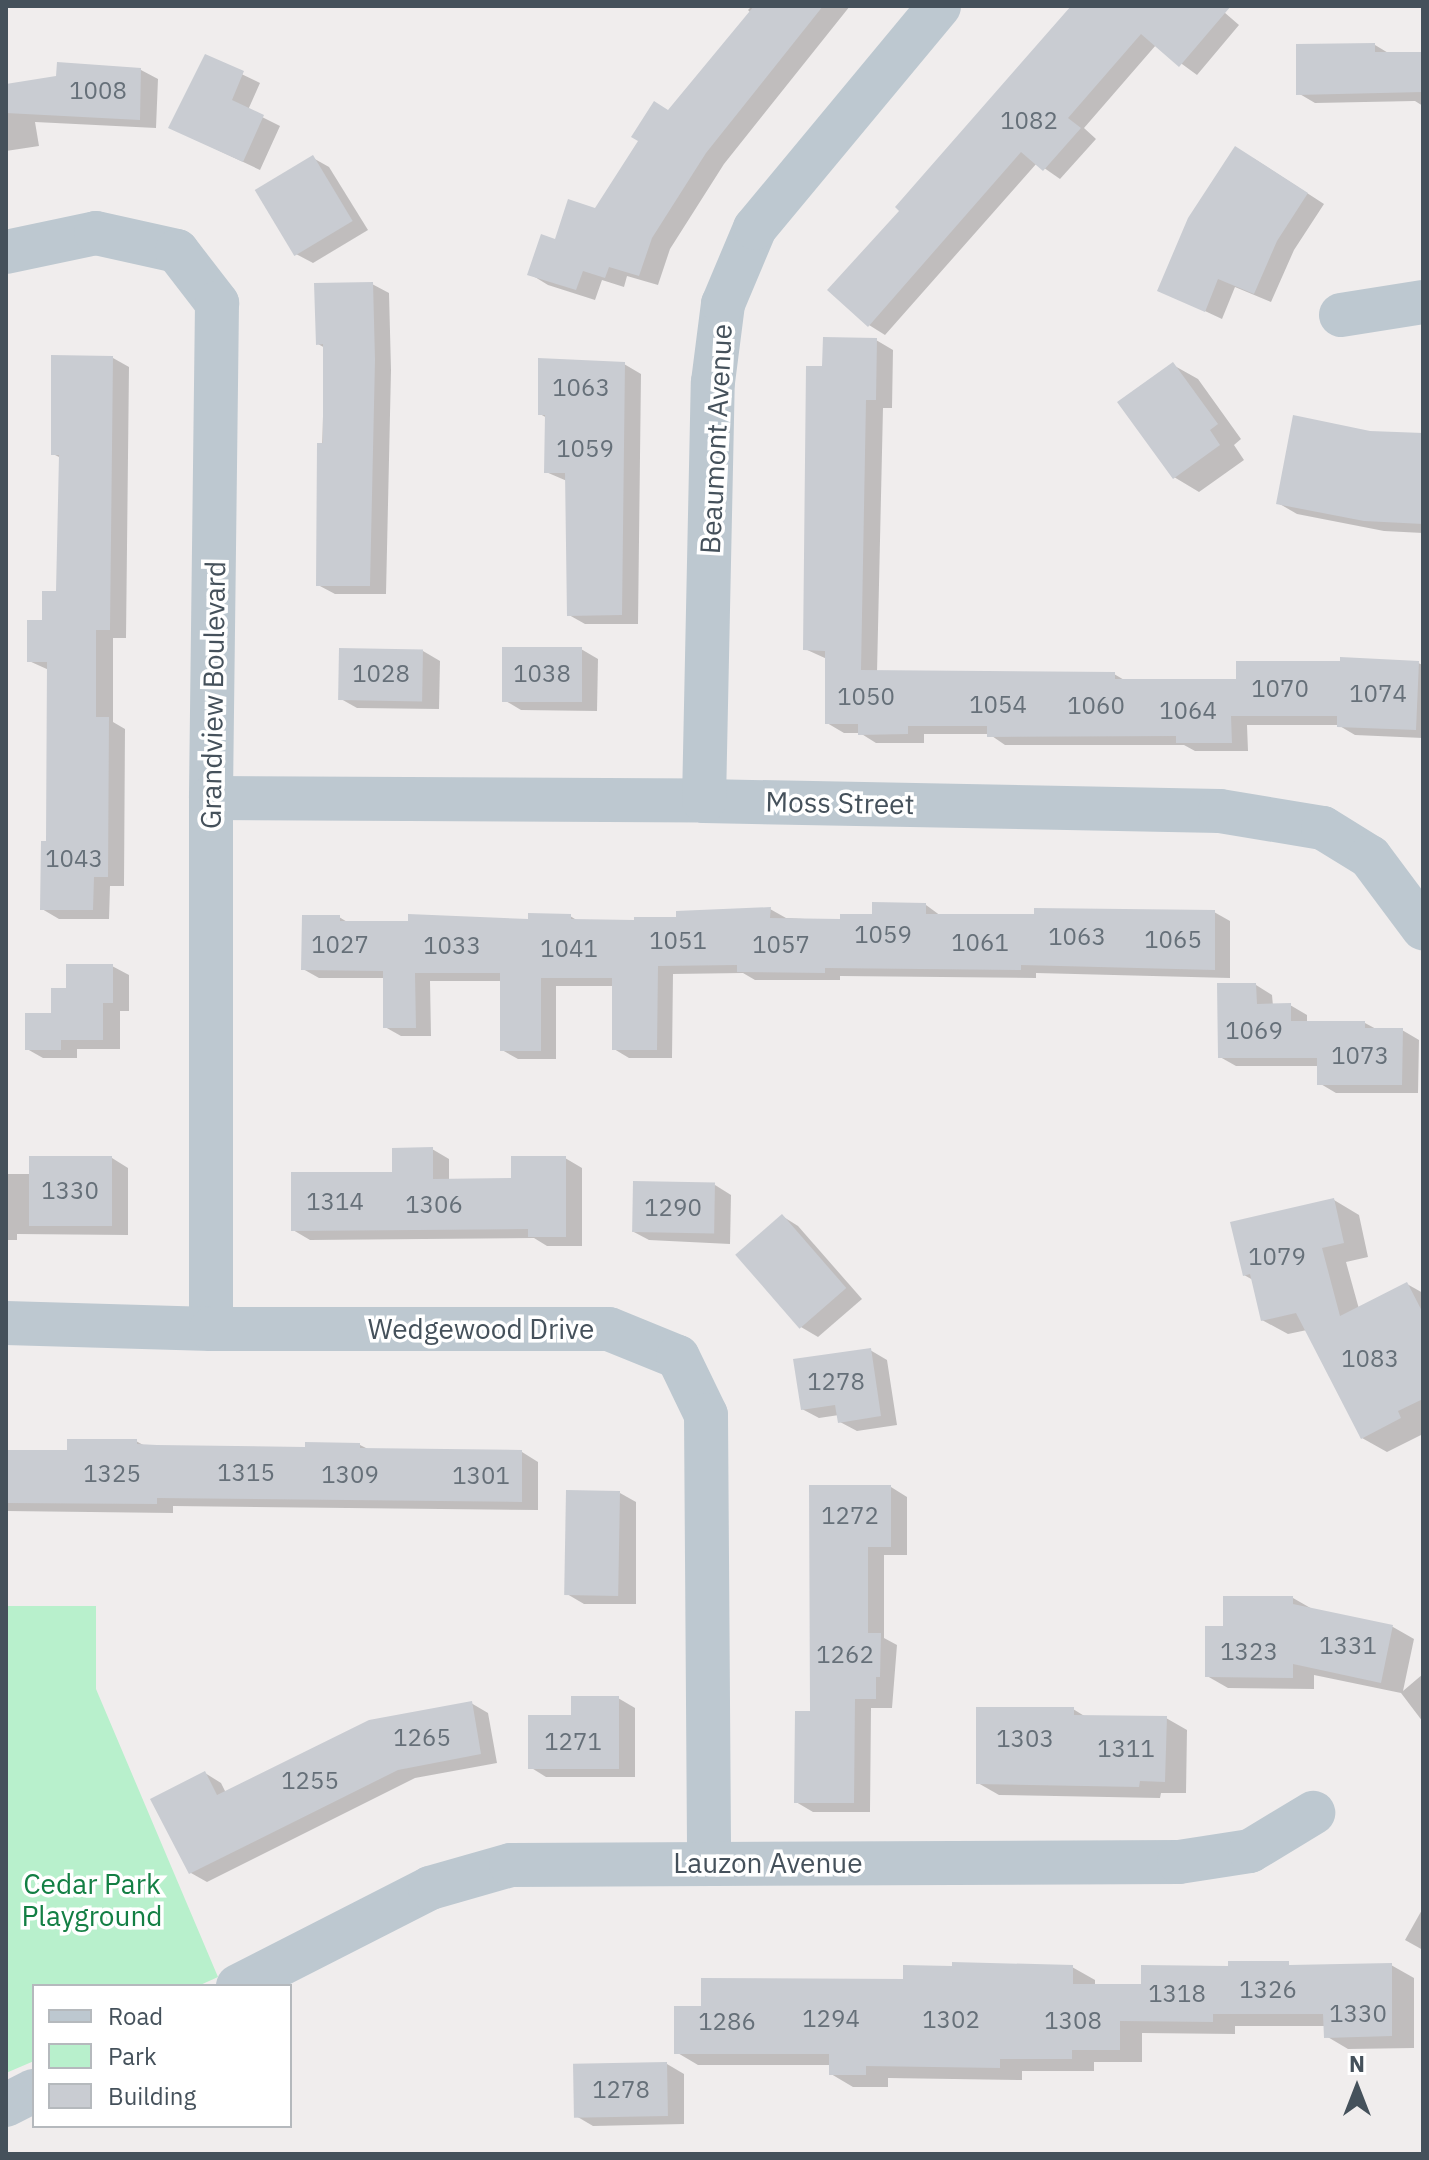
<!DOCTYPE html>
<style>
body{margin:0}
#map{position:relative;width:1429px;height:2160px;overflow:hidden;background:#f0eded;font-family:"IBM Plex Sans",sans-serif}
div>[style]{position:absolute}
[style*='--x']{left:calc(var(--x)*1px);top:calc(var(--y)*1px);width:calc(var(--w)*1px);rotate:calc(var(--a)*1deg)}
.green>*{inset:0;background:#b8f0cc}
.shadow>*{inset:0;background:#0003}
.building>*{inset:0;background:#c9ccd2;transform-origin:0 0}
.minor>*{height:44px;margin:-22px;padding:0 22px;transform-origin:22px;border-radius:22px;background:#bdc8d0}
span{translate:-50% -50%;white-space:nowrap;text-align:center;line-height:1.15;-webkit-text-stroke:7px #fff;paint-order:stroke}
.number-label{font-size:24px;color:#667079}
.number-label span{-webkit-text-stroke-width:0}
.street-label{font-size:28px;color:#45515b}
.park-label{font-size:28px;color:#137f44}
.frame{position:absolute;inset:0;border:8px solid #45515b;pointer-events:none}
.legend{position:absolute;left:32px;top:1984px;width:260px;height:144px;box-sizing:border-box;background:#fff;border:2px solid #b5b9bd;margin:0;padding:10px 14px;list-style:none;font-size:24px;color:#45515b}
.legend li{display:flex;align-items:center;gap:16px;height:40px}
.legend b{width:40px;border:2px solid #b5b9bd}
.north{position:absolute;left:1317px;top:2048px;width:80px;height:80px;-webkit-text-stroke:6px #fff;paint-order:stroke;rotate:0deg;font-size:22px;font-weight:700;line-height:32px;text-align:center;color:#45515b}
.north::after{content:'';display:block;margin:auto;width:28px;height:36px;background:#45515b;clip-path:polygon(50% 0,100% 100%,50% 72%,0 100%)}
</style>
<div id="map">
<div class="green">
<div style="clip-path:polygon(6px 1606px,96px 1606px,96px 1689px,218px 1977px,198px 1986px,34px 1986px,34px 2061px,6px 2073px)"></div>
</div>
<div class="shadow">
<div style="clip-path:polygon(752px 6px,850px 6px,724px 164px,670px 249px,658px 285px,627px 276px,624px 287px,602px 280px,595px 300px,548px 285px,530px 274px,556px 241px,596px 210px,669px 112px,751px 13px,748px 10px)"></div>
<div style="clip-path:polygon(1074px 6px,1217px 6px,1239px 25px,1197px 75px,1156px 45px,1084px 128px,1096px 139px,1060px 179px,1037px 163px,885px 335px,869px 325px,902px 211px)"></div>
<div style="clip-path:polygon(1375px 45px,1390px 54px,1423px 54px,1423px 106px,1415px 101px,1315px 103px,1298px 93px)"></div>
<div style="clip-path:polygon(206px 57px,260px 83px,248px 110px,280px 126px,260px 170px,171px 128px)"></div>
<div style="clip-path:polygon(141px 70px,158px 79px,156px 128px,35px 122px,39px 146px,6px 151px,6px 86px)"></div>
<div style="clip-path:polygon(313px 158px,329px 167px,368px 230px,313px 263px,296px 254px)"></div>
<div style="clip-path:polygon(1253px 158px,1324px 204px,1294px 250px,1271px 302px,1235px 287px,1222px 319px,1160px 290px)"></div>
<div style="clip-path:polygon(372px 284px,389px 293px,391px 370px,386px 594px,335px 594px,318px 585px,325px 348px,318px 344px)"></div>
<div style="clip-path:polygon(876px 340px,893px 350px,892px 408px,883px 408px,877px 673px,1114px 674px,1126px 681px,1238px 681px,1418px 663px,1423px 665px,1423px 738px,1355px 735px,1338px 725px,1247px 725px,1248px 751px,1195px 751px,1184px 745px,1005px 745px,989px 734px,924px 734px,924px 743px,876px 743px,860px 733px,844px 733px,827px 723px,827px 659px,805px 649px,824px 368px)"></div>
<div style="clip-path:polygon(113px 358px,129px 367px,126px 638px,113px 638px,113px 722px,125px 729px,124px 886px,110px 886px,109px 919px,59px 919px,42px 909px,48px 843px,49px 670px,29px 661px,58px 593px,61px 458px,53px 454px)"></div>
<div style="clip-path:polygon(624px 364px,641px 374px,638px 624px,585px 624px,569px 615px,567px 481px,546px 472px,547px 418px,540px 414px)"></div>
<div style="clip-path:polygon(1173px 365px,1198px 379px,1241px 439px,1234px 445px,1244px 460px,1199px 492px,1174px 477px)"></div>
<div style="clip-path:polygon(1423px 435px,1423px 533px,1384px 531px,1297px 514px,1278px 503px)"></div>
<div style="clip-path:polygon(581px 649px,598px 659px,597px 711px,521px 710px,504px 700px)"></div>
<div style="clip-path:polygon(423px 651px,440px 661px,439px 709px,357px 708px,341px 699px)"></div>
<div style="clip-path:polygon(926px 905px,941px 916px,1214px 912px,1230px 921px,1230px 978px,1036px 973px,1036px 978px,840px 976px,840px 980px,755px 980px,743px 973px,673px 974px,672px 1058px,629px 1058px,614px 1049px,614px 986px,556px 986px,556px 1059px,518px 1059px,502px 1050px,502px 981px,430px 981px,431px 1036px,401px 1036px,385px 1027px,385px 978px,319px 978px,303px 969px,339px 917px,349px 923px,530px 921px,570px 916px,580px 922px,678px 919px,770px 909px,786px 918px,842px 921px)"></div>
<div style="clip-path:polygon(112px 966px,129px 975px,129px 1011px,120px 1011px,120px 1049px,77px 1049px,77px 1058px,43px 1058px,27px 1049px,68px 990px)"></div>
<div style="clip-path:polygon(1256px 985px,1272px 995px,1273px 1006px,1290px 1005px,1307px 1015px,1307px 1023px,1365px 1023px,1378px 1030px,1402px 1030px,1419px 1040px,1418px 1093px,1336px 1093px,1319px 1083px,1319px 1066px,1236px 1066px,1220px 1057px)"></div>
<div style="clip-path:polygon(432px 1149px,449px 1159px,449px 1181px,513px 1180px,565px 1158px,582px 1168px,582px 1246px,547px 1246px,534px 1238px,310px 1240px,293px 1230px)"></div>
<div style="clip-path:polygon(112px 1158px,128px 1168px,128px 1235px,17px 1234px,17px 1240px,6px 1240px,6px 1174px,31px 1174px)"></div>
<div style="clip-path:polygon(715px 1185px,731px 1195px,730px 1244px,649px 1240px,632px 1231px)"></div>
<div style="clip-path:polygon(1334px 1200px,1359px 1215px,1368px 1257px,1346px 1262px,1359px 1309px,1407px 1284px,1423px 1293px,1423px 1434px,1387px 1452px,1362px 1438px,1307px 1330px,1288px 1334px,1262px 1320px,1253px 1280px,1244px 1275px)"></div>
<div style="clip-path:polygon(782px 1216px,798px 1226px,862px 1299px,818px 1337px,801px 1327px)"></div>
<div style="clip-path:polygon(870px 1350px,887px 1360px,897px 1425px,857px 1431px,840px 1422px,839px 1415px,819px 1418px,802px 1409px)"></div>
<div style="clip-path:polygon(136px 1441px,145px 1446px,307px 1449px,360px 1445px,370px 1450px,522px 1452px,538px 1462px,538px 1510px,173px 1506px,173px 1513px,6px 1511px,6px 1452px,69px 1452px)"></div>
<div style="clip-path:polygon(811px 1487px,891px 1487px,907px 1497px,907px 1555px,884px 1555px,884px 1638px,897px 1645px,892px 1708px,871px 1708px,870px 1812px,813px 1812px,796px 1802px,812px 1713px)"></div>
<div style="clip-path:polygon(620px 1493px,636px 1502px,636px 1604px,584px 1604px,567px 1594px)"></div>
<div style="clip-path:polygon(1293px 1598px,1314px 1610px,1393px 1627px,1414px 1639px,1403px 1691px,1423px 1674px,1423px 1722px,1401px 1693px,1314px 1675px,1314px 1689px,1228px 1688px,1207px 1676px,1225px 1628px)"></div>
<div style="clip-path:polygon(618px 1698px,635px 1708px,635px 1777px,546px 1777px,530px 1767px)"></div>
<div style="clip-path:polygon(471px 1703px,488px 1713px,497px 1763px,415px 1778px,207px 1882px,191px 1873px,205px 1773px,221px 1783px,226px 1793px)"></div>
<div style="clip-path:polygon(1073px 1709px,1086px 1717px,1166px 1718px,1187px 1730px,1186px 1793px,1161px 1793px,1160px 1798px,999px 1795px,978px 1783px)"></div>
<div style="clip-path:polygon(1423px 1908px,1423px 1950px,1405px 1940px)"></div>
<div style="clip-path:polygon(1391px 1965px,1414px 1978px,1414px 2048px,1348px 2049px,1326px 2036px,1326px 2026px,1235px 2026px,1235px 2034px,1142px 2033px,1142px 2062px,1094px 2062px,1094px 2071px,1022px 2071px,1022px 2080px,888px 2078px,888px 2087px,853px 2087px,831px 2074px,831px 2065px,698px 2065px,676px 2052px,703px 2008px,905px 1981px,1072px 1967px,1095px 1980px,1095px 1986px,1143px 1986px)"></div>
<div style="clip-path:polygon(667px 2064px,684px 2074px,684px 2124px,593px 2126px,576px 2116px)"></div>
</div>
<div class="building">
<div style="clip-path:polygon(754px 6px,823px 6px,706px 153px,652px 238px,639px 276px,609px 267px,605px 278px,583px 271px,576px 290px,527px 275px,541px 234px,555px 239px,568px 199px,595px 208px,638px 141px,631px 137px,654px 101px,668px 110px)"></div>
<div style="clip-path:polygon(1071px 6px,1231px 6px,1179px 67px,1141px 34px,1068px 118px,1081px 128px,1043px 171px,1021px 152px,868px 327px,827px 290px,899px 211px,895px 207px)"></div>
<div style="clip-path:polygon(1375px 43px,1375px 52px,1423px 52px,1423px 92px,1296px 95px,1296px 44px)"></div>
<div style="clip-path:polygon(205px 54px,244px 71px,232px 100px,264px 115px,243px 162px,168px 128px)"></div>
<div style="clip-path:polygon(57px 62px,141px 68px,140px 120px,6px 113px,6px 84px,56px 76px)"></div>
<div style="clip-path:polygon(1235px 146px,1308px 193px,1277px 241px,1254px 294px,1218px 279px,1205px 312px,1157px 291px,1188px 218px)"></div>
<div style="left:313px;top:155px;width:77px;height:68px;rotate:59deg"></div>
<div style="clip-path:polygon(373px 282px,375px 360px,370px 586px,316px 586px,317px 443px,323px 443px,323px 344px,316px 345px,314px 283px)"></div>
<div style="clip-path:polygon(823px 337px,877px 338px,876px 400px,866px 400px,861px 670px,1115px 672px,1115px 679px,1236px 679px,1236px 661px,1340px 661px,1340px 657px,1419px 661px,1416px 730px,1337px 727px,1337px 716px,1231px 716px,1232px 743px,1176px 743px,1176px 736px,987px 737px,987px 726px,908px 726px,908px 734px,858px 735px,858px 724px,825px 724px,825px 651px,803px 650px,806px 366px,822px 366px)"></div>
<div style="clip-path:polygon(51px 355px,113px 356px,110px 630px,96px 630px,96px 717px,109px 717px,108px 877px,94px 877px,93px 910px,40px 910px,41px 841px,46px 841px,47px 662px,27px 662px,27px 620px,42px 620px,42px 591px,56px 591px,59px 455px,51px 455px)"></div>
<div style="clip-path:polygon(538px 358px,625px 362px,622px 615px,567px 616px,565px 473px,544px 473px,545px 415px,538px 415px)"></div>
<div style="clip-path:polygon(1173px 362px,1218px 424px,1210px 430px,1220px 445px,1173px 479px,1117px 402px)"></div>
<div style="clip-path:polygon(1293px 415px,1370px 431px,1423px 433px,1423px 524px,1364px 521px,1276px 504px)"></div>
<div style="left:502px;top:647px;width:80px;height:55px"></div>
<div style="left:339px;top:648px;width:84px;height:52px;rotate:1deg"></div>
<div style="clip-path:polygon(872px 902px,926px 903px,926px 914px,1034px 914px,1034px 908px,1215px 910px,1215px 970px,1021px 965px,1021px 970px,825px 968px,825px 973px,737px 972px,737px 965px,658px 966px,657px 1050px,612px 1050px,612px 978px,541px 978px,541px 1051px,500px 1051px,500px 973px,415px 973px,416px 1028px,383px 1028px,383px 971px,301px 970px,302px 915px,340px 915px,340px 921px,408px 921px,408px 914px,528px 919px,528px 913px,571px 914px,571px 919px,634px 920px,634px 917px,676px 917px,676px 911px,771px 907px,770px 918px,840px 919px,840px 914px,872px 914px)"></div>
<div style="clip-path:polygon(66px 964px,113px 964px,113px 1003px,103px 1003px,103px 1040px,61px 1040px,61px 1050px,25px 1050px,25px 1013px,51px 1013px,51px 988px,66px 988px)"></div>
<div style="clip-path:polygon(1217px 983px,1256px 983px,1257px 1004px,1291px 1003px,1291px 1021px,1365px 1021px,1365px 1028px,1403px 1028px,1402px 1085px,1317px 1085px,1317px 1058px,1218px 1058px)"></div>
<div style="clip-path:polygon(433px 1147px,433px 1179px,511px 1178px,511px 1156px,566px 1156px,566px 1237px,528px 1237px,528px 1229px,291px 1231px,291px 1172px,392px 1172px,392px 1148px)"></div>
<div style="left:29px;top:1156px;width:83px;height:70px"></div>
<div style="left:633px;top:1181px;width:82px;height:51px;rotate:1deg"></div>
<div style="clip-path:polygon(1334px 1198px,1344px 1243px,1322px 1248px,1340px 1316px,1407px 1282px,1423px 1313px,1423px 1399px,1398px 1411px,1401px 1418px,1361px 1439px,1296px 1313px,1261px 1321px,1250px 1274px,1243px 1276px,1230px 1222px)"></div>
<div style="left:782px;top:1214px;width:98px;height:62px;rotate:49deg"></div>
<div style="clip-path:polygon(871px 1348px,881px 1416px,838px 1423px,835px 1405px,801px 1410px,793px 1359px)"></div>
<div style="clip-path:polygon(67px 1439px,137px 1439px,137px 1444px,157px 1445px,305px 1447px,305px 1442px,360px 1443px,360px 1448px,522px 1450px,522px 1502px,157px 1498px,157px 1504px,6px 1503px,6px 1450px,67px 1450px)"></div>
<div style="clip-path:polygon(809px 1485px,891px 1485px,891px 1547px,868px 1547px,868px 1633px,881px 1633px,880px 1677px,876px 1677px,876px 1699px,855px 1699px,854px 1803px,794px 1803px,795px 1711px,810px 1711px)"></div>
<div style="left:566px;top:1490px;width:54px;height:105px;rotate:1deg"></div>
<div style="clip-path:polygon(1223px 1596px,1293px 1596px,1293px 1604px,1393px 1625px,1381px 1683px,1293px 1664px,1293px 1678px,1205px 1677px,1205px 1626px,1223px 1626px)"></div>
<div style="clip-path:polygon(571px 1696px,619px 1696px,619px 1769px,528px 1769px,528px 1715px,571px 1715px)"></div>
<div style="clip-path:polygon(472px 1701px,481px 1754px,398px 1770px,189px 1874px,150px 1799px,205px 1771px,217px 1795px,369px 1720px)"></div>
<div style="clip-path:polygon(976px 1707px,1074px 1707px,1074px 1715px,1167px 1716px,1165px 1782px,1140px 1781px,1139px 1787px,976px 1784px)"></div>
<div style="clip-path:polygon(1228px 1961px,1289px 1961px,1289px 1965px,1392px 1963px,1392px 2036px,1324px 2038px,1323px 2014px,1213px 2014px,1213px 2022px,1120px 2021px,1120px 2050px,1072px 2050px,1072px 2059px,1000px 2059px,1000px 2068px,866px 2066px,866px 2075px,829px 2075px,829px 2054px,674px 2054px,674px 2006px,701px 2006px,701px 1978px,903px 1979px,903px 1965px,952px 1966px,952px 1962px,1073px 1965px,1073px 1984px,1141px 1984px,1141px 1965px,1228px 1966px)"></div>
<div style="left:667px;top:2062px;width:54px;height:94px;rotate:89deg"></div>
</div>
<div class="minor">
<div style="--x:6;--y:252;--w:92;--a:-11.9"></div>
<div style="--x:96;--y:233;--w:83;--a:12.5"></div>
<div style="--x:177;--y:251;--w:66;--a:52.4"></div>
<div style="--x:217;--y:303;--w:495;--a:90.7"></div>
<div style="--x:211;--y:798;--w:531;--a:90"></div>
<div style="--x:1341;--y:315;--w:83;--a:-9"></div>
<div style="--x:211;--y:798;--w:493;--a:0.3"></div>
<div style="--x:704;--y:801;--w:516;--a:1.11"></div>
<div style="--x:1220;--y:811;--w:104;--a:9.4"></div>
<div style="--x:1323;--y:828;--w:55;--a:31.7"></div>
<div style="--x:1370;--y:857;--w:89;--a:53.3"></div>
<div style="--x:704;--y:801;--w:419;--a:-88.8"></div>
<div style="--x:713;--y:382;--w:79;--a:-82.7"></div>
<div style="--x:723;--y:304;--w:82;--a:-67.2"></div>
<div style="--x:755;--y:228;--w:288;--a:-50.3"></div>
<div style="--x:6;--y:1323;--w:205;--a:1.7"></div>
<div style="--x:211;--y:1329;--w:398;--a:0"></div>
<div style="--x:609;--y:1329;--w:74;--a:22.1"></div>
<div style="--x:678;--y:1357;--w:64;--a:64.2"></div>
<div style="--x:706;--y:1415;--w:448;--a:89.6"></div>
<div style="--x:238;--y:1986;--w:216;--a:-27"></div>
<div style="--x:430;--y:1888;--w:84;--a:-15.9"></div>
<div style="--x:511;--y:1865;--w:668;--a:-0.26"></div>
<div style="--x:1179;--y:1862;--w:72;--a:-8.8"></div>
<div style="--x:1250;--y:1851;--w:74;--a:-31.1"></div>
<div style="--x:6;--y:2105;--w:31;--a:-27"></div>
</div>
<div class="number-label">
<span style="left:98px;top:91px">1008</span>
<span style="left:1029px;top:121px">1082</span>
<span style="left:581px;top:388px">1063</span>
<span style="left:585px;top:449px">1059</span>
<span style="left:381px;top:674px">1028</span>
<span style="left:542px;top:674px">1038</span>
<span style="left:1280px;top:689px">1070</span>
<span style="left:1378px;top:694px">1074</span>
<span style="left:866px;top:697px">1050</span>
<span style="left:998px;top:705px">1054</span>
<span style="left:1096px;top:706px">1060</span>
<span style="left:1188px;top:711px">1064</span>
<span style="left:74px;top:859px">1043</span>
<span style="left:883px;top:935px">1059</span>
<span style="left:1077px;top:937px">1063</span>
<span style="left:1173px;top:940px">1065</span>
<span style="left:678px;top:941px">1051</span>
<span style="left:980px;top:943px">1061</span>
<span style="left:340px;top:945px">1027</span>
<span style="left:781px;top:945px">1057</span>
<span style="left:452px;top:946px">1033</span>
<span style="left:569px;top:949px">1041</span>
<span style="left:1254px;top:1031px">1069</span>
<span style="left:1360px;top:1056px">1073</span>
<span style="left:70px;top:1191px">1330</span>
<span style="left:335px;top:1202px">1314</span>
<span style="left:434px;top:1205px">1306</span>
<span style="left:673px;top:1208px">1290</span>
<span style="left:1277px;top:1257px">1079</span>
<span style="left:1370px;top:1359px">1083</span>
<span style="left:836px;top:1382px">1278</span>
<span style="left:246px;top:1473px">1315</span>
<span style="left:112px;top:1474px">1325</span>
<span style="left:350px;top:1475px">1309</span>
<span style="left:481px;top:1476px">1301</span>
<span style="left:850px;top:1516px">1272</span>
<span style="left:1348px;top:1646px">1331</span>
<span style="left:1249px;top:1652px">1323</span>
<span style="left:845px;top:1655px">1262</span>
<span style="left:422px;top:1738px">1265</span>
<span style="left:1025px;top:1739px">1303</span>
<span style="left:573px;top:1742px">1271</span>
<span style="left:1126px;top:1749px">1311</span>
<span style="left:310px;top:1781px">1255</span>
<span style="left:1268px;top:1990px">1326</span>
<span style="left:1177px;top:1994px">1318</span>
<span style="left:1358px;top:2014px">1330</span>
<span style="left:831px;top:2019px">1294</span>
<span style="left:951px;top:2020px">1302</span>
<span style="left:1073px;top:2021px">1308</span>
<span style="left:727px;top:2022px">1286</span>
<span style="left:621px;top:2090px">1278</span>
</div>
<div class="street-label">
<span style="left:716px;top:439px;rotate:-87deg">Beaumont Avenue</span>
<span style="left:213px;top:695px;rotate:-89deg">Grandview Boulevard</span>
<span style="left:840px;top:803px;rotate:1deg">Moss Street</span>
<span style="left:481px;top:1329px">Wedgewood Drive</span>
<span style="left:768px;top:1863px">Lauzon Avenue</span>
</div>
<div class="park-label">
<span style="left:92px;top:1900px">Cedar Park<br>Playground</span>
</div>
<div class="frame"></div>
<ul class="legend">
<li><b style="height:10px;background:#bdc8d0"></b>Road</li>
<li><b style="height:22px;background:#b8f0cc"></b>Park</li>
<li><b style="height:22px;background:#c9ccd2"></b>Building</li>
</ul>
<div class="north">N</div>
</div>
